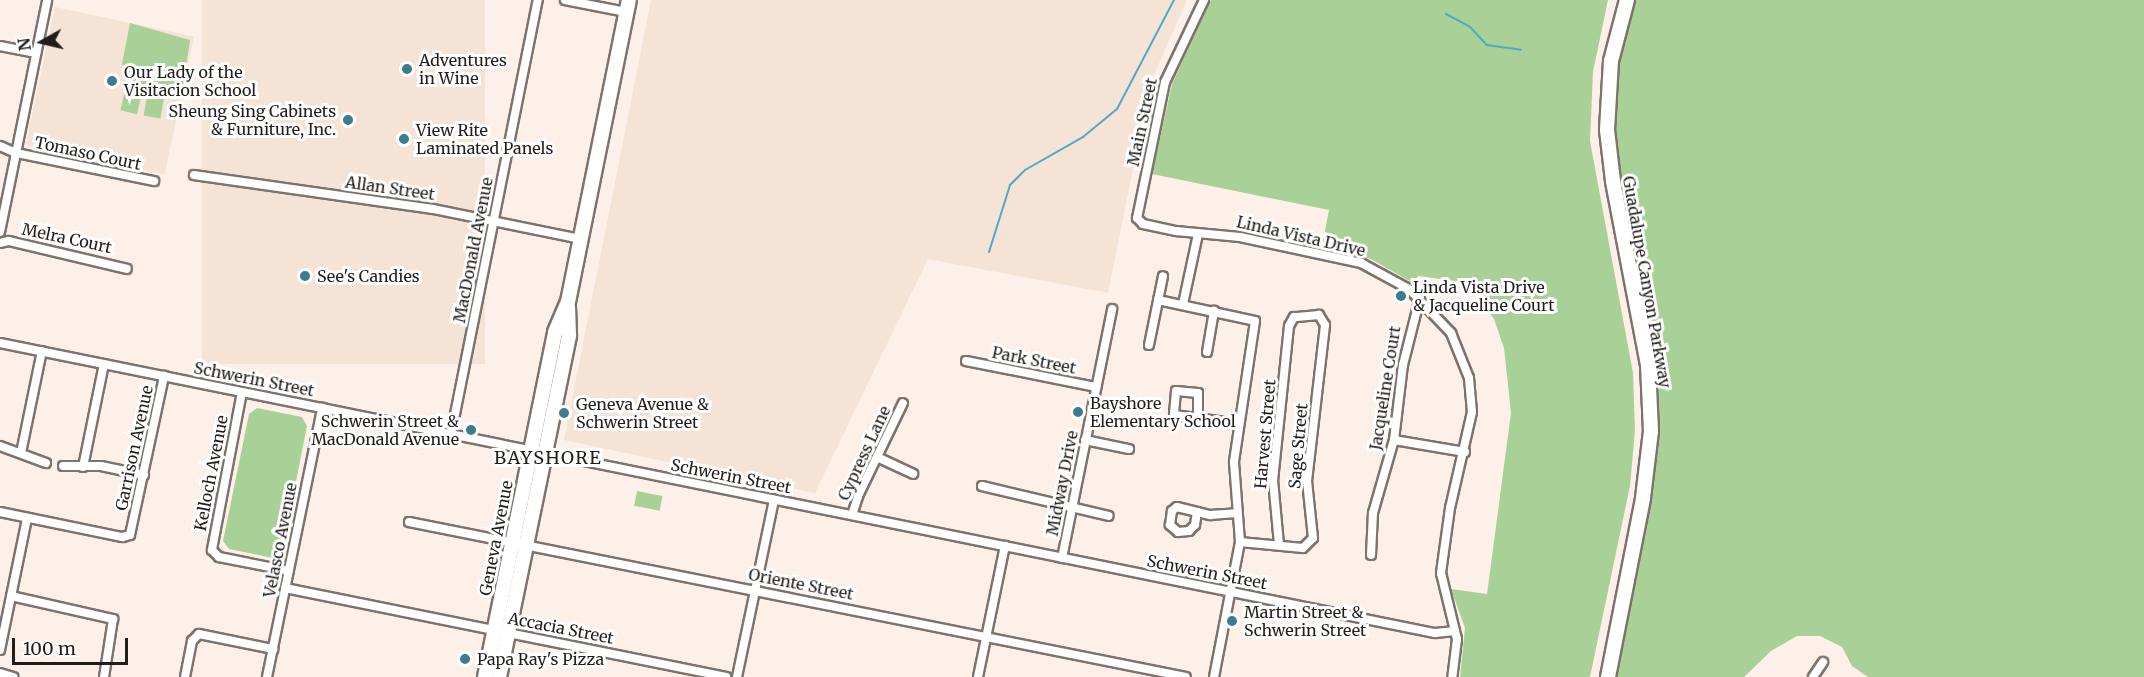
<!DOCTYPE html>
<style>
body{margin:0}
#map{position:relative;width:2144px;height:677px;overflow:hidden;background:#fcf0e8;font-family:Merriweather,serif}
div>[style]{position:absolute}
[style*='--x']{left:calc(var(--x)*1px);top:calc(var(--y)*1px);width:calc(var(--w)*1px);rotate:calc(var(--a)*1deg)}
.built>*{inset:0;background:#f5e3d5;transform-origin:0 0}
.green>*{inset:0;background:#a9d197;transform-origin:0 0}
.stream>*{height:2px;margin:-1px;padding:0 1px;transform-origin:1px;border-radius:1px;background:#51aac5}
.roads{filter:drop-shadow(2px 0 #7d736c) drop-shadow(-2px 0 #7d736c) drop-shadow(0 2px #7d736c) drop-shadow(0 -2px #7d736c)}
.street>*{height:8px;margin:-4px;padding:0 4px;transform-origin:4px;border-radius:4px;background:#fff}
.primary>*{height:14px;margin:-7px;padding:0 7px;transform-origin:7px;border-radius:7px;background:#fff}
.dots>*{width:16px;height:16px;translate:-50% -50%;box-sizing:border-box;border:3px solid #fff;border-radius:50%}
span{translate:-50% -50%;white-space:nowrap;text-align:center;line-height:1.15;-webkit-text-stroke:6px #fff;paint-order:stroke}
.poi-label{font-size:16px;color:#211d1a}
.left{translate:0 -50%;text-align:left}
.right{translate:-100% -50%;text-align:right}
.street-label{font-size:16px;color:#211d1a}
.neighbourhood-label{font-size:18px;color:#211d1a;letter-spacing:1.5px}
.north{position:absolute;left:12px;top:12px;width:60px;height:60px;-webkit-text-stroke:4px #fff;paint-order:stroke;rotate:262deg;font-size:16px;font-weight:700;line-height:24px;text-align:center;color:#211d1a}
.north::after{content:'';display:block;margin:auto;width:21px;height:27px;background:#211d1a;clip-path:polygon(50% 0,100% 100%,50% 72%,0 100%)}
.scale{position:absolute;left:12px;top:638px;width:116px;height:27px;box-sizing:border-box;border:3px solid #211d1a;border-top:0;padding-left:8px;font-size:18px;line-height:21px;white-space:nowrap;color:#211d1a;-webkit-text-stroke:4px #fff;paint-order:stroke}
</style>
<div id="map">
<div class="built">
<div style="left:202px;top:0;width:283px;height:364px"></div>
<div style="clip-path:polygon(651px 0,1187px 0,1150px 84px,1108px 293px,928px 259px,815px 493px,564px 440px)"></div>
<div style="left:55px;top:7px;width:142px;height:141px;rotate:12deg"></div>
</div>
<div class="green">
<div style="clip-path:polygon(1211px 0,1608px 0,1593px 72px,1590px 141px,1633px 373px,1635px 430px,1630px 486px,1590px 677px,1460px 677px,1465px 628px,1451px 589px,1487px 594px,1511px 413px,1504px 348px,1494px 319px,1473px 289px,1463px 282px,1418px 276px,1413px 283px,1371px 259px,1322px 246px,1329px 210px,1152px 174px,1172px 84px)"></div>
<div style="clip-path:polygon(1627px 0,2144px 0,2144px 677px,1868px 677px,1852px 666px,1842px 647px,1820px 636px,1797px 636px,1771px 651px,1744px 677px,1608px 677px,1651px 431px,1607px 130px)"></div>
<div style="clip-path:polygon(130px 23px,190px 40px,182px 95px,137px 86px,122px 64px)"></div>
<div style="left:126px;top:86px;width:17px;height:25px;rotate:13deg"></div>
<div style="left:148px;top:91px;width:17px;height:25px;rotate:10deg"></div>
<div style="clip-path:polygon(257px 408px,302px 417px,307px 426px,282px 552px,273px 558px,229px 549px,223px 541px,249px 414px)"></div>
<div style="left:637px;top:491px;width:26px;height:15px;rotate:11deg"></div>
</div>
<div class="stream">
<div style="--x:1446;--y:14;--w:27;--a:28"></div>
<div style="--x:1470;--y:27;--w:25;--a:47"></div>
<div style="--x:1487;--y:45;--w:34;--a:8"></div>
<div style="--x:989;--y:252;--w:70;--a:-72.6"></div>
<div style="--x:1010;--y:185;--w:21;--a:-45"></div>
<div style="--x:1025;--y:170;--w:67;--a:-29.6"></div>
<div style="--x:1083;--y:137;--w:44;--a:-39.5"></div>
<div style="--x:1117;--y:109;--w:123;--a:-62.4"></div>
</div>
<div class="roads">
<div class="street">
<div style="--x:565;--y:0;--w:62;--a:11.1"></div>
<div style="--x:1204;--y:0;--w:91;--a:115.4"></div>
<div style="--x:1165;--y:82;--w:139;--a:101.6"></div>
<div style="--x:1137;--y:218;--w:8;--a:45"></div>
<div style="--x:1143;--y:224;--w:34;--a:12"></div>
<div style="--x:1176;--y:231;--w:64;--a:5.4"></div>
<div style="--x:1240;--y:237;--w:124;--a:12.1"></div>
<div style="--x:1361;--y:263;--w:55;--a:28.4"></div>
<div style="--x:1409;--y:289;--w:61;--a:46.3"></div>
<div style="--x:1451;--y:333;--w:48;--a:68.2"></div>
<div style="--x:1469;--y:378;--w:34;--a:85"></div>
<div style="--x:1472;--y:412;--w:98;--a:102.9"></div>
<div style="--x:1450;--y:508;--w:66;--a:97.9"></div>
<div style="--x:1441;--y:573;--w:68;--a:76.4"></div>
<div style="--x:1457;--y:639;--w:38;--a:97"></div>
<div style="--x:0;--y:46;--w:37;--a:11"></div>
<div style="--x:0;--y:146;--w:17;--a:24"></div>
<div style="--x:16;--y:153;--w:141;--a:11.5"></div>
<div style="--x:194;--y:175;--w:241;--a:8.1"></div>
<div style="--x:433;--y:209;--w:151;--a:11.5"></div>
<div style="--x:0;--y:232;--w:237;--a:-78.5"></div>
<div style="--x:0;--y:243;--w:9;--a:-13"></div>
<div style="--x:9;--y:241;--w:121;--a:13.3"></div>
<div style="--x:1158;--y:300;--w:99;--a:12.2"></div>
<div style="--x:1255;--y:321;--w:143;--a:98.5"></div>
<div style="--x:1234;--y:462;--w:80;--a:85.7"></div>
<div style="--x:1240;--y:542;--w:137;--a:100.9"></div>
<div style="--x:1183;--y:304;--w:72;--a:-77.9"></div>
<div style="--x:0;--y:343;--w:1464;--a:11.43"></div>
<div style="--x:1435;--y:633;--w:20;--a:-6"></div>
<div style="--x:1149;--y:345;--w:70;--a:-78.5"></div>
<div style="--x:1207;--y:352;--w:42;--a:-80.3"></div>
<div style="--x:966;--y:361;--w:133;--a:11.3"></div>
<div style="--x:242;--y:392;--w:161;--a:100.8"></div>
<div style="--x:212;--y:550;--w:10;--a:45"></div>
<div style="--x:219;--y:557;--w:71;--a:11.3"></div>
<div style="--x:1198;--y:418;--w:25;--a:-90"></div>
<div style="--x:1198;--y:393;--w:22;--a:-175"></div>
<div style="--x:1176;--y:391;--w:24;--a:95"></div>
<div style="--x:1174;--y:415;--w:52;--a:7.7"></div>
<div style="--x:1226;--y:422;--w:13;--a:4"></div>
<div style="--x:451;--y:434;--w:443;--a:-78.7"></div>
<div style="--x:1085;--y:440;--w:45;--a:11.6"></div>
<div style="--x:1394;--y:440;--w:72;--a:9.6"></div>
<div style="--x:0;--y:446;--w:49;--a:20.3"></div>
<div style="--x:21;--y:453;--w:104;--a:-78.4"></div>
<div style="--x:877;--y:457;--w:40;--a:25"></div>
<div style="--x:63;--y:466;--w:38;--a:0"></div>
<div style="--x:101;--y:466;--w:44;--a:11.8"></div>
<div style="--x:83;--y:467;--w:105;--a:-78.5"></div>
<div style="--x:982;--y:486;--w:130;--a:13.3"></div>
<div style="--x:0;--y:512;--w:125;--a:11.6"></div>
<div style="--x:122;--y:537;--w:8;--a:-14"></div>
<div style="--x:130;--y:535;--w:163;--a:-77.9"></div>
<div style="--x:1197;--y:512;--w:13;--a:99"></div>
<div style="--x:1195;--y:525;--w:8;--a:135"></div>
<div style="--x:1189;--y:531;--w:11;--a:175"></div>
<div style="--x:1178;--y:532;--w:11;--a:-139"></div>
<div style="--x:1170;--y:525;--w:14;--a:-82"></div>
<div style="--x:1172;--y:511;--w:6;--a:-39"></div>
<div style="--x:1177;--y:507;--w:34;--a:14"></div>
<div style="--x:1210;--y:515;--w:27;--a:-4"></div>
<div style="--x:852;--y:515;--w:20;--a:-72"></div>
<div style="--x:858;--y:496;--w:103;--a:-64.2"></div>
<div style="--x:409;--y:522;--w:792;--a:11.28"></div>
<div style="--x:1240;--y:542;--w:63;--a:5.4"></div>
<div style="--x:1303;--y:548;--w:14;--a:-45"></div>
<div style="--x:1313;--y:538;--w:57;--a:-96"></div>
<div style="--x:1307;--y:481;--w:157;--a:-83.4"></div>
<div style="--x:1325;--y:325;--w:12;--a:-121"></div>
<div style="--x:1319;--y:315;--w:25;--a:175"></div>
<div style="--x:1294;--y:317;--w:10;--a:119"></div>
<div style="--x:1289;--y:326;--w:155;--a:95.9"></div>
<div style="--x:1273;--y:480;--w:65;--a:84.7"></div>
<div style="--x:1371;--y:555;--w:42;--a:-87.3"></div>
<div style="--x:1373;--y:513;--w:76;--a:-74"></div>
<div style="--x:1394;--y:440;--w:76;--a:-83.2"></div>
<div style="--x:1403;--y:365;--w:69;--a:-75.8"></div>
<div style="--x:1062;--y:558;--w:254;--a:-78.6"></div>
<div style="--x:285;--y:588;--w:450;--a:11.4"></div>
<div style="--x:11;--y:596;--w:105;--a:12.7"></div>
<div style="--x:113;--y:619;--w:59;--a:98.8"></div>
<div style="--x:0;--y:650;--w:135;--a:-78.4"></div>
<div style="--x:0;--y:673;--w:14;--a:17"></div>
<div style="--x:185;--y:677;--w:37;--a:-79"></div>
<div style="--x:192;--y:641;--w:10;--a:-45"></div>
<div style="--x:199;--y:634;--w:76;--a:11.5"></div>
<div style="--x:267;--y:677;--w:275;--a:-78.4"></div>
<div style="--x:737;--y:677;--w:181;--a:-78.2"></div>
<div style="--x:978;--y:677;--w:134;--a:-78.4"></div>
<div style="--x:1813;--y:677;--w:18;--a:-56"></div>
</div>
<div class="primary">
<div style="--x:485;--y:677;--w:352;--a:-78.5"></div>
<div style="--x:555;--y:332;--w:33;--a:-67"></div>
<div style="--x:568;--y:302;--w:308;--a:-78.6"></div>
<div style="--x:499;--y:677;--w:349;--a:-78.4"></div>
<div style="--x:569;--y:335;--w:28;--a:-92"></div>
<div style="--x:1608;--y:677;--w:182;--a:-78.9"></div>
<div style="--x:1643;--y:498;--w:67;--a:-83.2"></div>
<div style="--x:1651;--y:431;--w:66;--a:-92.6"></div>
<div style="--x:1648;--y:365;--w:187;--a:-100.8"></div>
<div style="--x:1613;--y:181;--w:51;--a:-96.7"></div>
<div style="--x:1607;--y:130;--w:69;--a:-86.7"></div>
<div style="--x:1611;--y:61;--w:63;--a:-75.3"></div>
</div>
</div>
<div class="dots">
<div style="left:407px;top:69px;background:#3b7d8e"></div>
<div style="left:112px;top:81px;background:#3b7d8e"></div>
<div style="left:348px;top:120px;background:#3b7d8e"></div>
<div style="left:404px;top:139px;background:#3b7d8e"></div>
<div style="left:305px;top:276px;background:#3b7d8e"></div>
<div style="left:1401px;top:296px;background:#3b7d8e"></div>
<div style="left:1078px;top:412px;background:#3b7d8e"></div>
<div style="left:564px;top:413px;background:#3b7d8e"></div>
<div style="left:471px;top:430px;background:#3b7d8e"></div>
<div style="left:1232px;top:621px;background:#3b7d8e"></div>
<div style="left:465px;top:659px;background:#3b7d8e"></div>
</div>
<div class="poi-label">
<span class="left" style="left:419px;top:69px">Adventures<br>in Wine</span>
<span class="left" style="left:124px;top:81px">Our Lady of the<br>Visitacion School</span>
<span class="right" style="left:336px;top:120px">Sheung Sing Cabinets<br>&amp; Furniture, Inc.</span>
<span class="left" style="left:416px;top:139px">View Rite<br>Laminated Panels</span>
<span class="left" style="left:317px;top:276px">See's Candies</span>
<span class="left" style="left:1413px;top:296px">Linda Vista Drive<br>&amp; Jacqueline Court</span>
<span class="left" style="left:1090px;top:412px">Bayshore<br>Elementary School</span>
<span class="left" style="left:576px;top:413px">Geneva Avenue &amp;<br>Schwerin Street</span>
<span class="right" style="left:459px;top:430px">Schwerin Street &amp;<br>MacDonald Avenue</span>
<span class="left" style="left:1244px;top:621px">Martin Street &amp;<br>Schwerin Street</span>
<span class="left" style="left:477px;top:659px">Papa Ray's Pizza</span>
</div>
<div class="street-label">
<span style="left:1142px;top:122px;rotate:-78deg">Main Street</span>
<span style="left:88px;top:153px;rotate:12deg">Tomaso Court</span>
<span style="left:390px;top:188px;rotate:8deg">Allan Street</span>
<span style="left:1301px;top:236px;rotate:13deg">Linda Vista Drive</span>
<span style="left:67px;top:238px;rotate:12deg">Melra Court</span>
<span style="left:473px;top:250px;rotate:-79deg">MacDonald Avenue</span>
<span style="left:1647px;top:282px;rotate:80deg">Guadalupe Canyon Parkway</span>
<span style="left:1034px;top:360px;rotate:11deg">Park Street</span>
<span style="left:254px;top:379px;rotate:11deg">Schwerin Street</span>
<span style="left:1385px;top:388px;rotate:-81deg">Jacqueline Court</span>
<span style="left:1265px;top:434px;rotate:-85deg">Harvest Street</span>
<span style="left:1298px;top:446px;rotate:-85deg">Sage Street</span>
<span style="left:134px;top:448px;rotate:-78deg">Garrison Avenue</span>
<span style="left:864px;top:453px;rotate:-65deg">Cypress Lane</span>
<span style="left:211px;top:473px;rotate:-79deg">Kelloch Avenue</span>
<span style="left:731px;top:476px;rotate:11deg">Schwerin Street</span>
<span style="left:1062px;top:483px;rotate:-79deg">Midway Drive</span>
<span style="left:496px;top:538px;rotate:-79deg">Geneva Avenue</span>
<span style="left:280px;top:540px;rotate:-79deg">Velasco Avenue</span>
<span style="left:1207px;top:572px;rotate:11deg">Schwerin Street</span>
<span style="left:801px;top:584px;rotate:11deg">Oriente Street</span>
<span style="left:561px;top:628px;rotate:11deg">Accacia Street</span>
</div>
<div class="neighbourhood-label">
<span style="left:548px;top:458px">BAYSHORE</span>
</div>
<div class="north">N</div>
<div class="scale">100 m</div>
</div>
